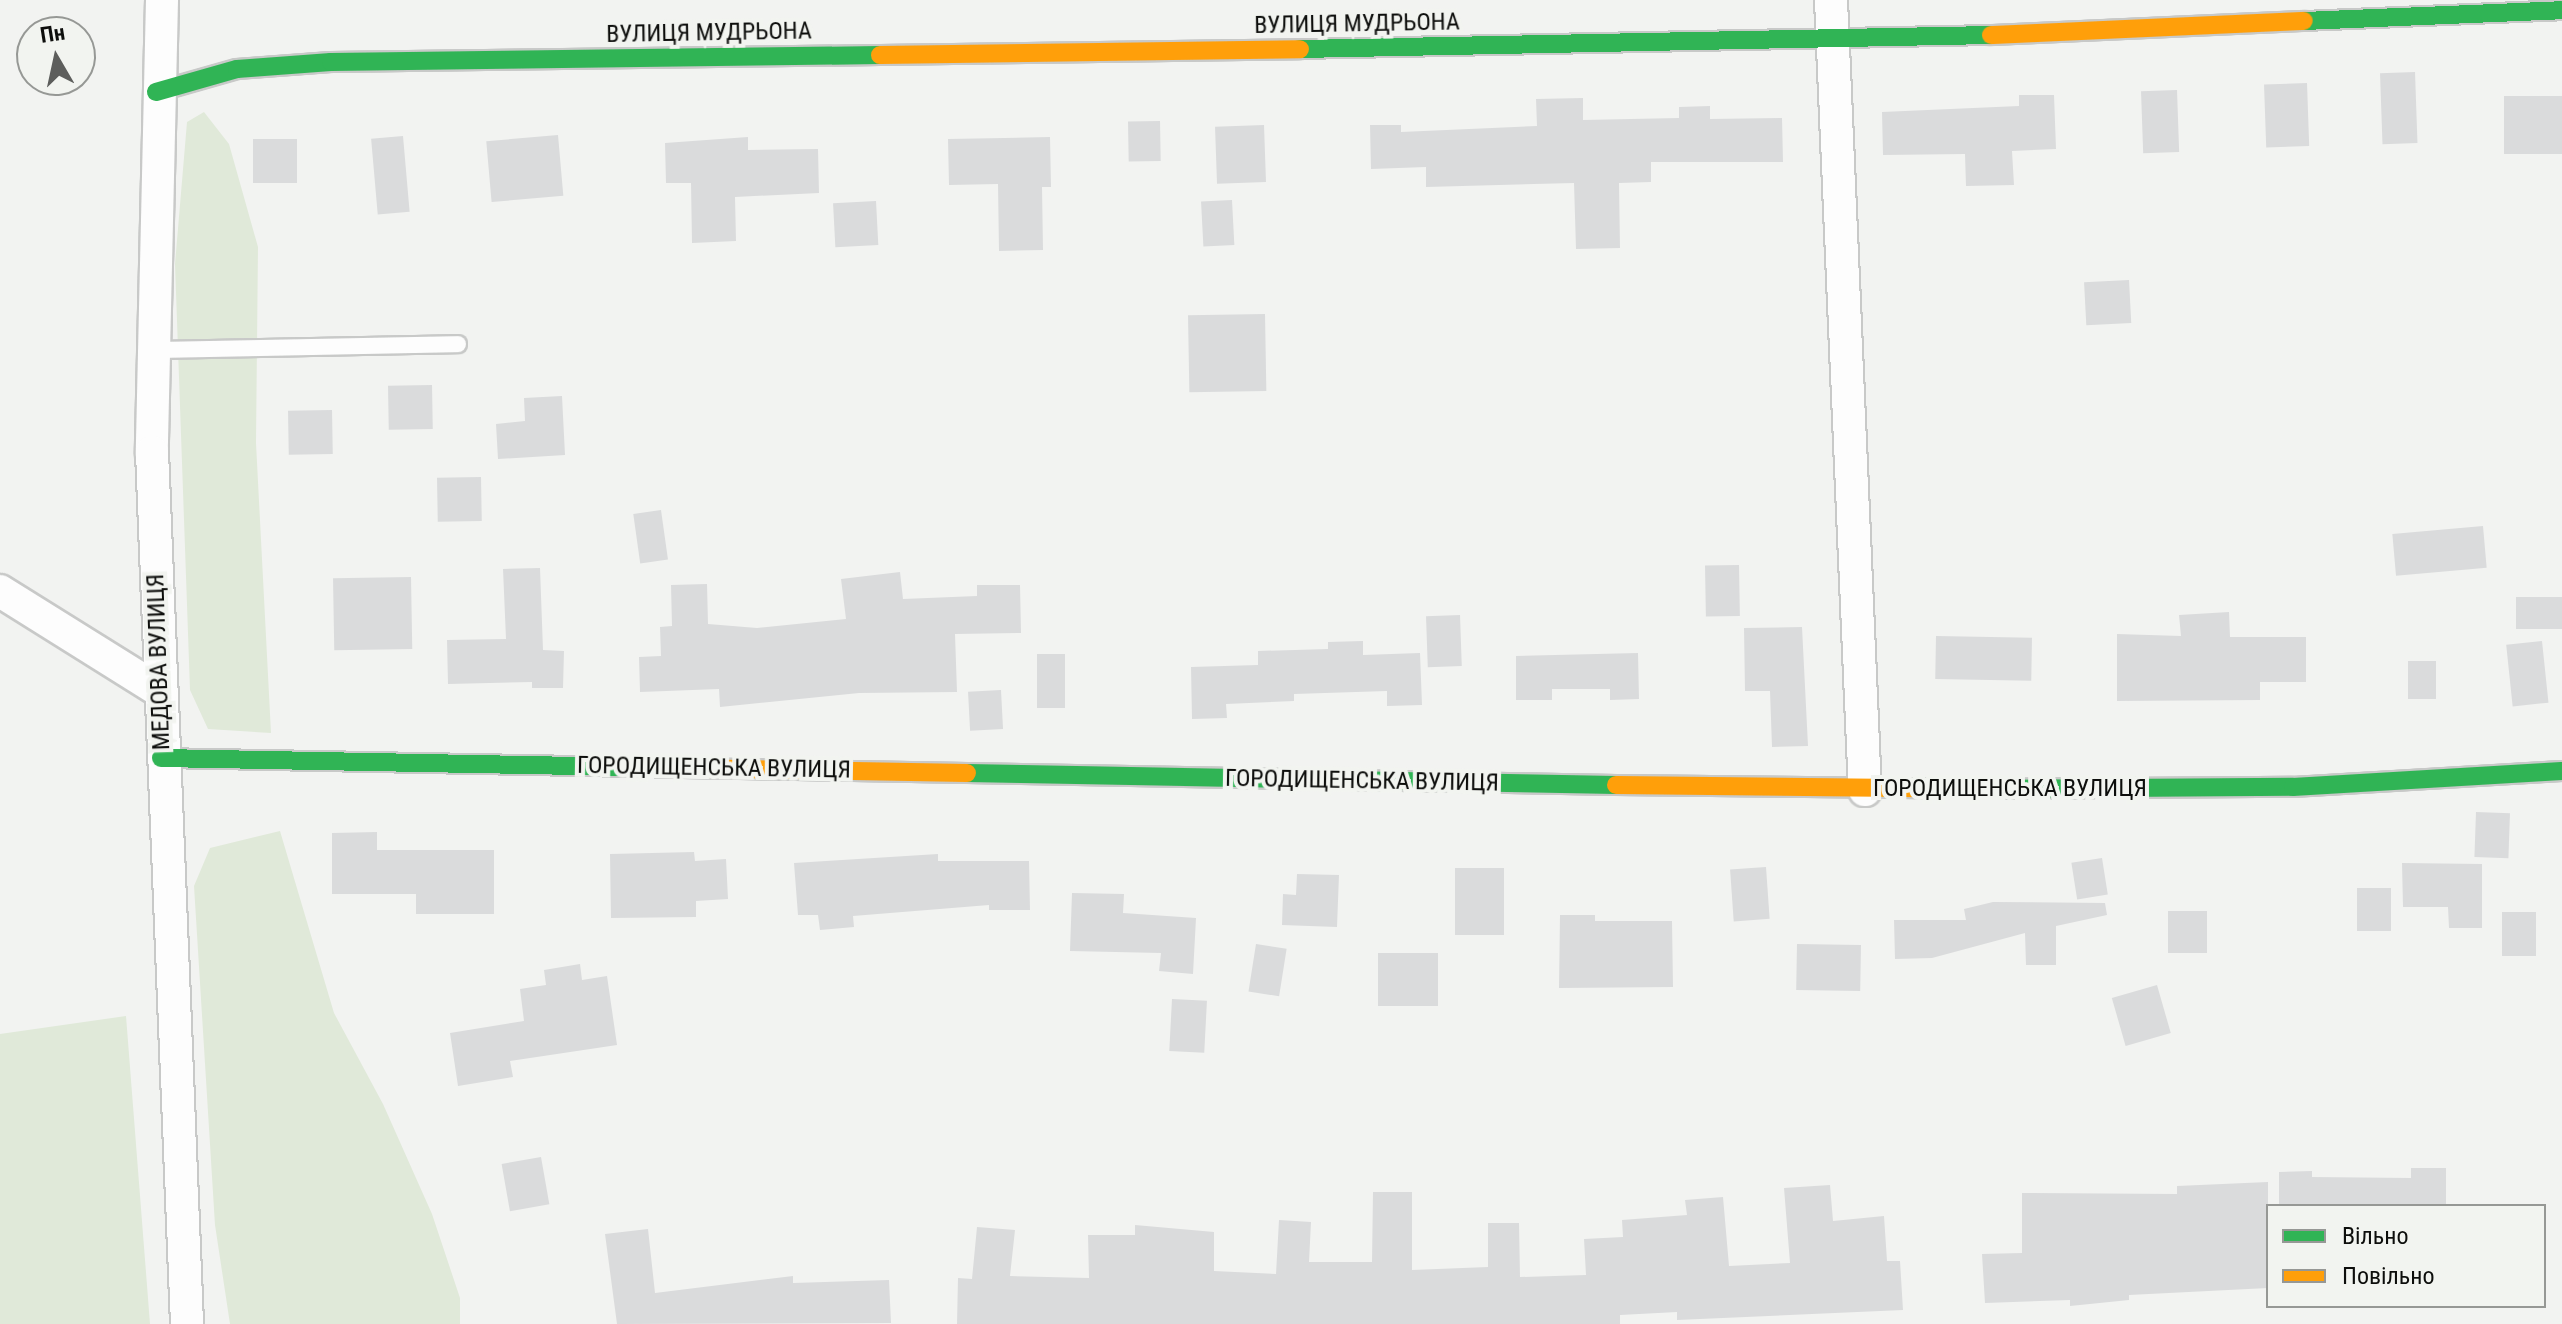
<!DOCTYPE html>
<meta charset="utf-8">
<style>
body{margin:0}
#map{position:relative;width:2562px;height:1324px;overflow:hidden;background:#f2f3f1;font-family:"Roboto Condensed",sans-serif}
div>[style]{position:absolute}
[style*='--x']{left:calc(var(--x)*1px);top:calc(var(--y)*1px);width:calc(var(--w)*1px);rotate:calc(var(--a)*1deg)}
.green>*{inset:0;background:#e0e9d9}
.building>*{inset:0;background:#dadbdc;transform-origin:0 0}
.roads{filter:drop-shadow(2px 0 #c8c9c8) drop-shadow(-2px 0 #c8c9c8) drop-shadow(0 2px #c8c9c8) drop-shadow(0 -2px #c8c9c8)}
.lane>*{height:16px;margin:-8px;padding:0 8px;transform-origin:8px;border-radius:8px;background:#fdfdfd}
.street>*{height:32px;margin:-16px;padding:0 16px;transform-origin:16px;border-radius:16px;background:#fdfdfd}
.fast>*{height:18px;margin:-9px;padding:0 9px;transform-origin:9px;border-radius:9px;background:#30b455}
.slow>*{height:18px;margin:-9px;padding:0 9px;transform-origin:9px;border-radius:9px;background:#ff9f0a}
span{translate:-50% -50%;white-space:nowrap;text-align:center;line-height:1.15;-webkit-text-stroke:8px #f2f4f0;paint-order:stroke}
.street-label{font-size:24px;color:#0d0e0c}
.legend{position:absolute;left:2266px;top:1204px;width:280px;height:104px;box-sizing:border-box;background:#f2f4f0;border:2px solid #969895;margin:0;padding:10px 14px;list-style:none;font-size:24px;color:#0d0e0c}
.legend li{display:flex;align-items:center;gap:16px;height:40px}
.legend b{width:40px;border:2px solid #969895}
.north{position:absolute;left:16px;top:16px;width:80px;height:80px;box-sizing:border-box;background:#f2f4f0;border:2px solid #969895;border-radius:50%;rotate:351deg;font-size:22px;font-weight:700;line-height:32px;text-align:center;color:#0d0e0c}
.north::after{content:'';display:block;margin:auto;width:28px;height:36px;background:#5d5e5c;clip-path:polygon(50% 0,100% 100%,50% 72%,0 100%)}
</style>
<div id="map">
<div class="green">
<div style="clip-path:polygon(204px 112px,229px 144px,258px 247px,256px 443px,271px 733px,208px 729px,190px 690px,175px 264px,187px 122px)"></div>
<div style="clip-path:polygon(280px 831px,334px 1013px,383px 1104px,432px 1214px,460px 1298px,460px 1324px,230px 1324px,215px 1225px,194px 886px,210px 848px)"></div>
<div style="clip-path:polygon(126px 1016px,150px 1324px,0 1324px,0 1034px)"></div>
</div>
<div class="building">
<div style="left:2415px;top:72px;width:71px;height:35px;rotate:88deg"></div>
<div style="left:2307px;top:83px;width:63px;height:43px;rotate:88deg"></div>
<div style="left:2177px;top:90px;width:62px;height:36px;rotate:88deg"></div>
<div style="clip-path:polygon(2019px 95px,2054px 95px,2056px 149px,2012px 151px,2014px 185px,1966px 186px,1965px 154px,1883px 155px,1882px 112px,2019px 106px)"></div>
<div style="left:2504px;top:96px;width:58px;height:58px"></div>
<div style="clip-path:polygon(1583px 98px,1583px 120px,1679px 118px,1679px 107px,1710px 106px,1710px 119px,1782px 118px,1783px 162px,1651px 162px,1651px 182px,1619px 183px,1620px 248px,1576px 249px,1574px 183px,1426px 187px,1426px 167px,1371px 169px,1370px 125px,1401px 125px,1401px 132px,1537px 126px,1536px 99px)"></div>
<div style="left:1160px;top:121px;width:40px;height:32px;rotate:89deg"></div>
<div style="left:1264px;top:125px;width:57px;height:49px;rotate:88deg"></div>
<div style="left:558px;top:135px;width:61px;height:72px;rotate:85deg"></div>
<div style="left:403px;top:136px;width:76px;height:32px;rotate:85deg"></div>
<div style="clip-path:polygon(748px 137px,748px 150px,818px 149px,819px 193px,735px 197px,736px 241px,692px 243px,691px 183px,666px 183px,665px 143px)"></div>
<div style="clip-path:polygon(1050px 137px,1051px 187px,1042px 187px,1043px 250px,999px 251px,998px 184px,949px 185px,948px 139px)"></div>
<div style="left:253px;top:139px;width:44px;height:44px"></div>
<div style="left:1232px;top:200px;width:45px;height:31px;rotate:87deg"></div>
<div style="left:876px;top:201px;width:44px;height:43px;rotate:87deg"></div>
<div style="left:2129px;top:280px;width:43px;height:45px;rotate:87deg"></div>
<div style="left:1265px;top:314px;width:77px;height:77px;rotate:89deg"></div>
<div style="left:432px;top:385px;width:44px;height:44px;rotate:89deg"></div>
<div style="clip-path:polygon(562px 396px,565px 455px,498px 459px,496px 424px,525px 421px,524px 398px)"></div>
<div style="left:332px;top:410px;width:44px;height:44px;rotate:89deg"></div>
<div style="left:481px;top:477px;width:44px;height:44px;rotate:89deg"></div>
<div style="left:661px;top:510px;width:50px;height:28px;rotate:82deg"></div>
<div style="left:2483px;top:526px;width:42px;height:91px;rotate:85deg"></div>
<div style="left:1739px;top:565px;width:51px;height:34px;rotate:89deg"></div>
<div style="clip-path:polygon(540px 568px,543px 650px,564px 651px,563px 688px,532px 688px,532px 682px,448px 684px,447px 640px,506px 639px,503px 569px)"></div>
<div style="clip-path:polygon(900px 572px,903px 599px,977px 596px,977px 585px,1020px 585px,1021px 633px,955px 634px,957px 692px,859px 693px,720px 707px,719px 689px,640px 692px,639px 657px,661px 656px,660px 627px,672px 626px,671px 585px,707px 584px,708px 624px,757px 628px,846px 619px,841px 579px)"></div>
<div style="left:411px;top:577px;width:72px;height:78px;rotate:89deg"></div>
<div style="left:2562px;top:597px;width:32px;height:46px;rotate:90deg"></div>
<div style="clip-path:polygon(2229px 612px,2230px 637px,2306px 637px,2306px 682px,2260px 682px,2260px 700px,2117px 701px,2117px 634px,2181px 636px,2179px 615px)"></div>
<div style="left:1460px;top:615px;width:51px;height:34px;rotate:88deg"></div>
<div style="clip-path:polygon(1802px 627px,1808px 746px,1772px 747px,1770px 691px,1745px 691px,1744px 628px)"></div>
<div style="left:1936px;top:636px;width:96px;height:43px;rotate:1deg"></div>
<div style="clip-path:polygon(1363px 641px,1363px 655px,1420px 653px,1422px 705px,1387px 706px,1387px 691px,1294px 694px,1294px 701px,1226px 704px,1227px 718px,1192px 719px,1191px 667px,1258px 665px,1258px 651px,1328px 649px,1328px 642px)"></div>
<div style="left:2542px;top:641px;width:62px;height:36px;rotate:84deg"></div>
<div style="clip-path:polygon(1638px 653px,1639px 699px,1610px 700px,1610px 689px,1552px 689px,1552px 700px,1516px 700px,1516px 656px)"></div>
<div style="left:1037px;top:654px;width:28px;height:54px"></div>
<div style="left:2436px;top:661px;width:38px;height:28px;rotate:90deg"></div>
<div style="left:1001px;top:690px;width:39px;height:33px;rotate:87deg"></div>
<div style="left:2476px;top:812px;width:34px;height:45px;rotate:2deg"></div>
<div style="clip-path:polygon(377px 832px,377px 850px,494px 850px,494px 914px,416px 914px,416px 894px,332px 894px,332px 833px)"></div>
<div style="clip-path:polygon(694px 852px,695px 861px,726px 859px,728px 899px,696px 901px,696px 917px,611px 918px,610px 854px)"></div>
<div style="clip-path:polygon(938px 854px,938px 861px,1029px 861px,1030px 910px,989px 910px,989px 905px,853px 916px,854px 927px,820px 930px,818px 915px,798px 915px,794px 863px)"></div>
<div style="left:2102px;top:858px;width:37px;height:31px;rotate:81deg"></div>
<div style="clip-path:polygon(2402px 863px,2482px 864px,2482px 928px,2449px 928px,2448px 907px,2403px 907px)"></div>
<div style="left:1766px;top:867px;width:52px;height:36px;rotate:86deg"></div>
<div style="left:1455px;top:868px;width:49px;height:67px"></div>
<div style="clip-path:polygon(1297px 874px,1339px 875px,1337px 927px,1282px 925px,1283px 894px,1296px 895px)"></div>
<div style="left:2357px;top:888px;width:34px;height:43px"></div>
<div style="clip-path:polygon(1072px 893px,1124px 894px,1123px 913px,1196px 918px,1193px 974px,1159px 971px,1161px 953px,1070px 951px)"></div>
<div style="clip-path:polygon(1993px 902px,2105px 903px,2107px 915px,2056px 926px,2056px 965px,2026px 965px,2025px 933px,1932px 958px,1895px 959px,1894px 920px,1966px 920px,1964px 909px)"></div>
<div style="left:2168px;top:911px;width:39px;height:42px"></div>
<div style="left:2536px;top:912px;width:44px;height:34px;rotate:90deg"></div>
<div style="clip-path:polygon(1560px 915px,1595px 915px,1595px 921px,1672px 921px,1673px 987px,1559px 988px)"></div>
<div style="left:1256px;top:944px;width:31px;height:48px;rotate:9deg"></div>
<div style="left:1797px;top:944px;width:64px;height:46px;rotate:1deg"></div>
<div style="left:1378px;top:953px;width:60px;height:53px"></div>
<div style="clip-path:polygon(580px 964px,582px 980px,607px 976px,617px 1045px,510px 1061px,513px 1077px,458px 1086px,450px 1033px,524px 1021px,520px 989px,546px 985px,544px 970px)"></div>
<div style="left:2157px;top:985px;width:50px;height:47px;rotate:74deg"></div>
<div style="left:1172px;top:999px;width:35px;height:52px;rotate:3deg"></div>
<div style="left:541px;top:1157px;width:48px;height:40px;rotate:80deg"></div>
<div style="clip-path:polygon(2411px 1168px,2446px 1168px,2446px 1206px,2279px 1206px,2279px 1172px,2312px 1171px,2312px 1177px,2411px 1178px)"></div>
<div style="clip-path:polygon(2268px 1182px,2268px 1288px,2129px 1295px,2129px 1300px,2070px 1306px,2070px 1300px,1985px 1303px,1982px 1254px,2022px 1253px,2022px 1193px,2177px 1194px,2177px 1186px)"></div>
<div style="clip-path:polygon(1830px 1185px,1833px 1221px,1884px 1216px,1887px 1261px,1900px 1261px,1903px 1310px,1677px 1320px,1677px 1312px,1620px 1315px,1620px 1324px,957px 1324px,958px 1278px,972px 1279px,977px 1227px,1015px 1230px,1010px 1276px,1089px 1278px,1088px 1235px,1135px 1235px,1135px 1225px,1214px 1232px,1214px 1271px,1276px 1274px,1279px 1220px,1311px 1222px,1309px 1262px,1372px 1262px,1373px 1192px,1412px 1192px,1412px 1270px,1488px 1267px,1488px 1223px,1519px 1223px,1520px 1277px,1586px 1275px,1584px 1239px,1623px 1237px,1622px 1220px,1687px 1215px,1685px 1200px,1723px 1197px,1729px 1266px,1790px 1263px,1784px 1188px)"></div>
<div style="clip-path:polygon(648px 1229px,655px 1293px,793px 1276px,793px 1283px,889px 1280px,891px 1323px,617px 1324px,605px 1234px)"></div>
</div>
<div class="roads">
<div class="lane">
<div style="--x:153;--y:350;--w:305;--a:-1.1"></div>
</div>
<div class="street">
<div style="--x:162;--y:0;--w:452;--a:91.3"></div>
<div style="--x:152;--y:452;--w:873;--a:87.7"></div>
<div style="--x:1831;--y:0;--w:791;--a:87.54"></div>
<div style="--x:0;--y:591;--w:189;--a:32"></div>
</div>
<div class="fast">
<div style="--x:2304;--y:21;--w:258;--a:-2.4"></div>
<div style="--x:1300;--y:49;--w:691;--a:-1.16"></div>
<div style="--x:156;--y:92;--w:84;--a:-15.9"></div>
<div style="--x:237;--y:69;--w:94;--a:-4.3"></div>
<div style="--x:331;--y:62;--w:549;--a:-0.73"></div>
<div style="--x:161;--y:758;--w:522;--a:1.1"></div>
<div style="--x:967;--y:773;--w:649;--a:1.06"></div>
<div style="--x:1972;--y:789;--w:321;--a:-0.4"></div>
<div style="--x:2293;--y:787;--w:269;--a:-3.4"></div>
</div>
<div class="slow">
<div style="--x:1991;--y:35;--w:313;--a:-2.6"></div>
<div style="--x:880;--y:55;--w:420;--a:-0.8"></div>
<div style="--x:683;--y:768;--w:284;--a:1"></div>
<div style="--x:1616;--y:785;--w:356;--a:0.6"></div>
</div>
</div>
<div class="street-label">
<span style="left:1357px;top:24px;rotate:-1deg">ВУЛИЦЯ МУДРЬОНА</span>
<span style="left:709px;top:33px;rotate:-1deg">ВУЛИЦЯ МУДРЬОНА</span>
<span style="left:159px;top:662px;rotate:-92deg">МЕДОВА ВУЛИЦЯ</span>
<span style="left:714px;top:768px;rotate:1deg">ГОРОДИЩЕНСЬКА ВУЛИЦЯ</span>
<span style="left:1362px;top:781px;rotate:1deg">ГОРОДИЩЕНСЬКА ВУЛИЦЯ</span>
<span style="left:2010px;top:789px">ГОРОДИЩЕНСЬКА ВУЛИЦЯ</span>
</div>
<ul class="legend">
<li><b style="height:10px;background:#30b455"></b>Вільно</li>
<li><b style="height:10px;background:#ff9f0a"></b>Повільно</li>
</ul>
<div class="north">Пн</div>
</div>
